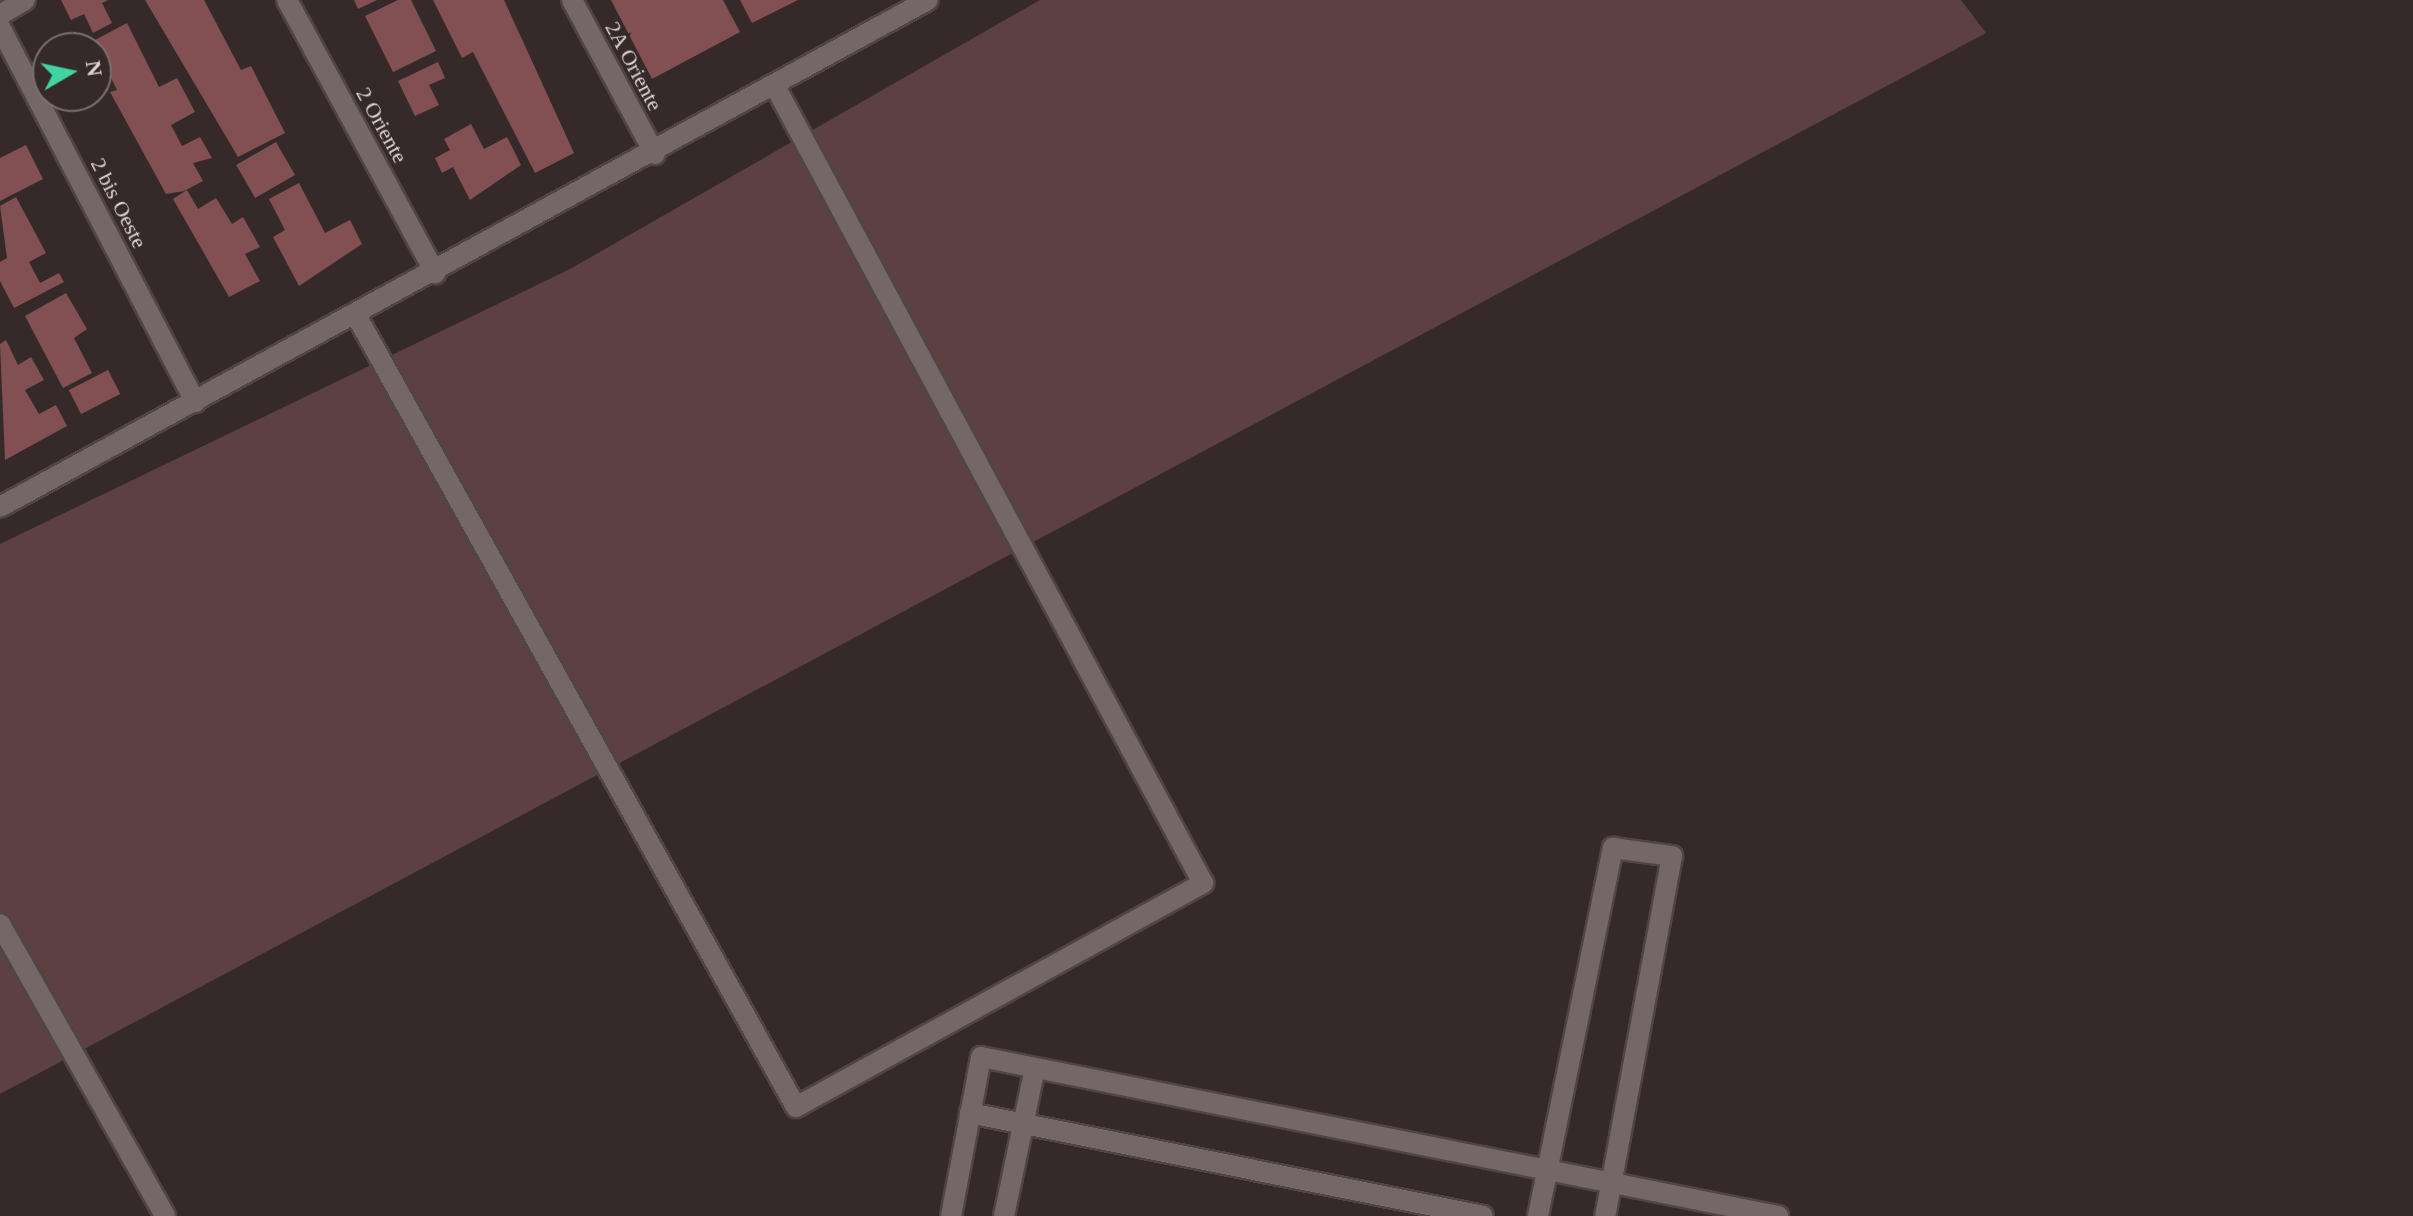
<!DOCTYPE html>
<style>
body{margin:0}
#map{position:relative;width:2413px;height:1216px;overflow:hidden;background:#36292a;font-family:"Times New Roman",serif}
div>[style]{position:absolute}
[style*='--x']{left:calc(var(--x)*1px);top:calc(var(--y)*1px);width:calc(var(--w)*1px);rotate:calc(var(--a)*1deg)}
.green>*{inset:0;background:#5d4041}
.building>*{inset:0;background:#825052;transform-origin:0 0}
.roads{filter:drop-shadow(2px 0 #4f4545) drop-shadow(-2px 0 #4f4545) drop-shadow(0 2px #4f4545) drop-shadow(0 -2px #4f4545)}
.minor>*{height:20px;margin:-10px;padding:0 10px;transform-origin:10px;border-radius:10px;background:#756667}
span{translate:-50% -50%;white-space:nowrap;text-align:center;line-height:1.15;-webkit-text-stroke:6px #36292a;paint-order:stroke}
.street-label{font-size:22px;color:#dfd6d6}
.north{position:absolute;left:32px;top:32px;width:80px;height:80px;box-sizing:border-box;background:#36292a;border:2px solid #7a6e6f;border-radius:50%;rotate:81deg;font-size:22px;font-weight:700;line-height:32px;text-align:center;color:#dfd6d6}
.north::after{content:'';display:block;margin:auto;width:28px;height:36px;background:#3fd4a2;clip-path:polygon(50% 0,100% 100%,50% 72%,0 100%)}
</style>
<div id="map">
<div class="green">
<div style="clip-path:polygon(1040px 0,1961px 0,1986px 33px,0 1094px,0 544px,570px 269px)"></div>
</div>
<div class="building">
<div style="clip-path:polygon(61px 0,108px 0,102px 3px,112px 23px,93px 33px,84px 14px,71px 20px)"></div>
<div style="clip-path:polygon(145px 0,204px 0,241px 70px,251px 66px,285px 133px,238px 157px)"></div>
<div style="clip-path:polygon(354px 0,377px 0,358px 9px)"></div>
<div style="clip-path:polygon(398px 0,411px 0,436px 51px,393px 72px,365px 16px)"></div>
<div style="clip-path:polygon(433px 0,504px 0,574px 153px,535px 173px,473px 52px,462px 58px)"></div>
<div style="clip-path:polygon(611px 0,723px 0,740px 32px,652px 79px)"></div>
<div style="clip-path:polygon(740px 0,798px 0,752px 23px)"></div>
<div style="clip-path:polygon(127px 23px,159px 87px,177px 78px,195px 112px,171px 125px,182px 146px,200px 137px,212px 158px,193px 163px,203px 181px,184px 191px,166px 194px,110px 92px,117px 90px,110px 76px,103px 80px,96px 67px,103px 54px,95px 40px)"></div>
<div style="clip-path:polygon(438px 62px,445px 78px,429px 85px,439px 105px,415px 116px,398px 81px)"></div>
<div style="clip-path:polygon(471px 124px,484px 149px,507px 137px,521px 165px,470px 200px,453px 167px,442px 173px,435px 158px,450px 150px,444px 139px)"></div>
<div style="left:276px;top:142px;width:38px;height:46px;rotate:60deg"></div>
<div style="clip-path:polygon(26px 145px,43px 179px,0 201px,0 158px)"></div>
<div style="clip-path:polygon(299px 183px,325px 233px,350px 220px,362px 244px,299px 286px,273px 237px,285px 230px,269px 199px)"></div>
<div style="clip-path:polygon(187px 190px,198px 209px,216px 198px,232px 224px,243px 217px,260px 247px,245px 254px,260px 281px,229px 297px,173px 199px)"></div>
<div style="clip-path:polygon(16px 197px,46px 253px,29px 262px,40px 283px,59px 273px,64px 282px,14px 308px,0 281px,0 262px,7px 258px,0 206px)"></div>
<div style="clip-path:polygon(66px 293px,87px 329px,74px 338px,92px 373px,63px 388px,25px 316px)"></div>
<div style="clip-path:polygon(6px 340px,18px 365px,31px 357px,44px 380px,25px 390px,39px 414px,56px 405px,67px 426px,5px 460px,0 344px)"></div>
<div style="left:108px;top:370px;width:27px;height:44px;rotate:63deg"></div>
</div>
<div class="roads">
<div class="minor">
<div style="--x:287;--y:0;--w:311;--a:61.5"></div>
<div style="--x:572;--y:0;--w:175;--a:61.7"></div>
<div style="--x:0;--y:15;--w:29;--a:-31"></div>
<div style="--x:0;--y:27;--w:423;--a:62.5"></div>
<div style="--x:356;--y:315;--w:906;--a:60.95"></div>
<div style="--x:796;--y:1107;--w:465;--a:-28.8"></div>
<div style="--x:1203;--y:883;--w:905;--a:-118.24"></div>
<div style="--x:0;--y:507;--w:1057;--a:-28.65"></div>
<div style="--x:0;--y:924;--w:335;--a:60.5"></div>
<div style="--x:970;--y:1113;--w:523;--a:11.35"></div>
<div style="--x:951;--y:1216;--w:162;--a:-79.3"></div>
<div style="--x:981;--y:1057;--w:813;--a:11.28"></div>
<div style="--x:1004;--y:1216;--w:151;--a:-78.2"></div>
<div style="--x:1538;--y:1216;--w:376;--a:-78.5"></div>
<div style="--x:1613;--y:848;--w:60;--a:7.7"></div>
<div style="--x:1672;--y:856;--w:366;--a:100.5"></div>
</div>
</div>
<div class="street-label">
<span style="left:634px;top:66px;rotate:62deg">2A Oriente</span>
<span style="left:382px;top:125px;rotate:61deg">2 Oriente</span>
<span style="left:119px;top:203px;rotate:63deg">2 bis Oeste</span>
</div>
<div class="north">N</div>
</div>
